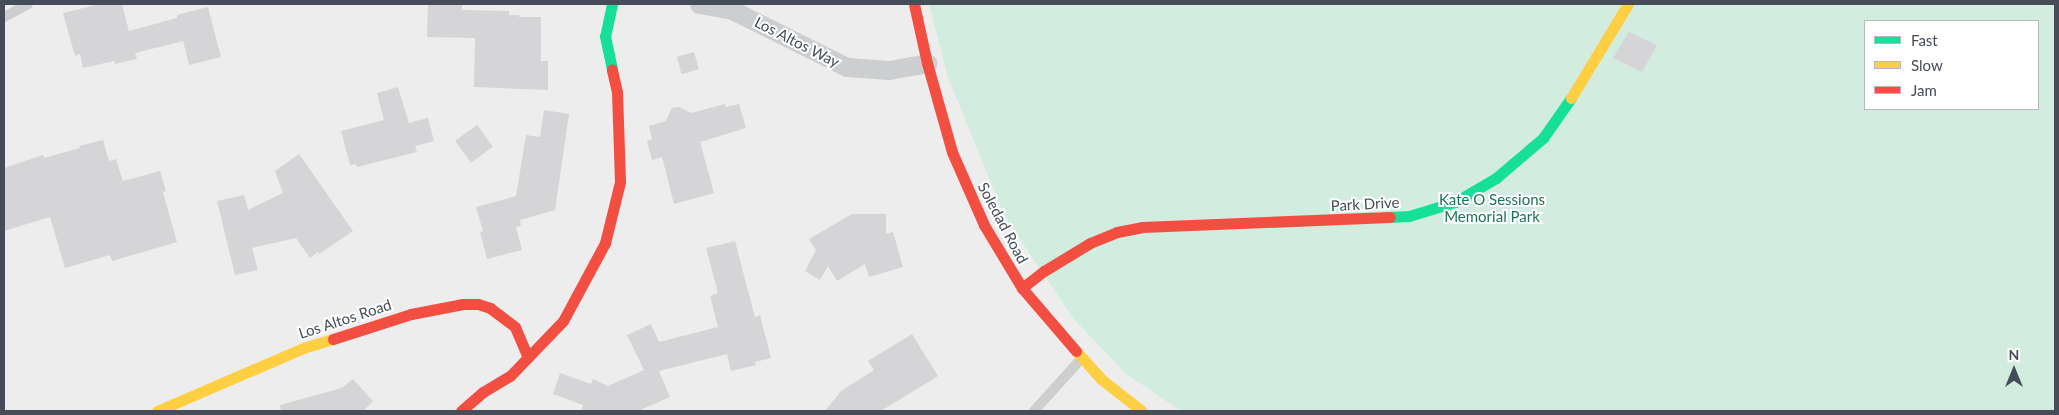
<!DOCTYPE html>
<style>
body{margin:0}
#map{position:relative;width:2059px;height:415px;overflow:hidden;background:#eeeded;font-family:Lato,sans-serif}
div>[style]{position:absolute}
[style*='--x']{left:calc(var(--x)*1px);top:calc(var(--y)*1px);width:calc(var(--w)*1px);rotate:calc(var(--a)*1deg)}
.green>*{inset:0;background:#d2ece0}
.building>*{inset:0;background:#d5d5d7;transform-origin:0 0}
.lane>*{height:10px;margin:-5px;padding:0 5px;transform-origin:5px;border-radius:5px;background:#ccced0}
.street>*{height:19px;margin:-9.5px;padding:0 9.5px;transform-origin:9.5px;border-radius:9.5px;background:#ccced0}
.fast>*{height:11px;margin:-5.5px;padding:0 5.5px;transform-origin:5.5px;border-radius:5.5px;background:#16e098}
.slow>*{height:11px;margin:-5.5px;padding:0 5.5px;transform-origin:5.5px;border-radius:5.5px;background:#ffcf43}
.jam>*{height:11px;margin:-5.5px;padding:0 5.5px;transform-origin:5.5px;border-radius:5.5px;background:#f24e42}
span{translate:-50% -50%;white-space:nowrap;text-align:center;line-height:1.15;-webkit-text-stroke:4px #fff;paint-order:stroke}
.street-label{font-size:15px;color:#464d58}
.park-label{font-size:15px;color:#1d7355}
.frame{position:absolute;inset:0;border:5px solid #464d58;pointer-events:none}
.legend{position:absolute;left:1864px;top:20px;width:175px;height:90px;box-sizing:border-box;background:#fff;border:1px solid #b5b8bc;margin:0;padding:6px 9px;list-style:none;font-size:15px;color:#464d58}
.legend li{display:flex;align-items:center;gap:10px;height:25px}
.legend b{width:25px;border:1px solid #b5b8bc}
.north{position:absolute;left:1989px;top:345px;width:50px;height:50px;-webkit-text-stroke:4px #fff;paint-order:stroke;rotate:0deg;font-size:14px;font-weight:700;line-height:20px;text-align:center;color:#464d58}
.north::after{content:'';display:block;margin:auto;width:18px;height:22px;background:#464d58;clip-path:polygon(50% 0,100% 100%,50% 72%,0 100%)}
</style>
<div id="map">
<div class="green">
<div style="clip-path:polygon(evenodd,929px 4px,2055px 4px,2055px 411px,1181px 411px,1125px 373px,1073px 318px,1005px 217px,947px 75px,929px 4px,1865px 21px,2038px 21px,2038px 109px,1865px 109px,1865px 21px)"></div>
</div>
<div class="building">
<div style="clip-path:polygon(100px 4px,122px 4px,129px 31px,177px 18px,177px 15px,208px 7px,221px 57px,189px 65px,183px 41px,135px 53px,137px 59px,115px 64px,114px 61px,83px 68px,80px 54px,75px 56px,63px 13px)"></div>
<div style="clip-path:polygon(428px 4px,462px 4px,462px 10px,509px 11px,509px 15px,519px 15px,519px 17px,541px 17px,541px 61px,548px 61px,548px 90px,474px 87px,475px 38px,427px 37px)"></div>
<div style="clip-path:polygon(1629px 32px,1657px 45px,1642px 72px,1613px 58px)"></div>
<div style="left:694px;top:52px;width:18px;height:18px;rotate:74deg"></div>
<div style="clip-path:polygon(398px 87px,409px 123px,428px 118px,434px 141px,415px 146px,417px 152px,357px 167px,356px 164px,350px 165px,341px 131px,384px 120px,377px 93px)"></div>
<div style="clip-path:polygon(725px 104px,726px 107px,739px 104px,746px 128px,700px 142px,714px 193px,674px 204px,662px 157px,652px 160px,647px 141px,652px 139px,649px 126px,666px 121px,672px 108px,679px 107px,691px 113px)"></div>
<div style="clip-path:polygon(544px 110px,569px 114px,555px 210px,520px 220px,521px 226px,516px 227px,522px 250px,487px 259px,480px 232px,483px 231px,476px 207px,516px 196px,526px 135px,540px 137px)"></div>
<div style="left:477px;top:125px;width:27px;height:27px;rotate:54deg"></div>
<div style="clip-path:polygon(103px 140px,109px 161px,116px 159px,123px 181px,160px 171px,166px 191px,163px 192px,177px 242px,112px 261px,110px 255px,65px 268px,50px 217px,4px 231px,4px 168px,43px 155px,44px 158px,80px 148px,79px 146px)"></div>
<div style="clip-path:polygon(299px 154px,353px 231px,319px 254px,318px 252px,310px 258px,296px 238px,252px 248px,258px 270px,235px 275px,217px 201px,244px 195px,248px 210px,283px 193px,275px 171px)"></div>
<div style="clip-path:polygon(852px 214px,886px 214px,886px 234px,893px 232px,903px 267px,869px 277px,865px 264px,837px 281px,828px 266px,820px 280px,805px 271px,816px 250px,809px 239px)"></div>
<div style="clip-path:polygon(735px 241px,755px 317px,760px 315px,771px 358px,755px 362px,756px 365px,731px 371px,727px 354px,659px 371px,670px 397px,638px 411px,581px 411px,583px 405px,553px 394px,560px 373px,591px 384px,593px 379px,608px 386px,644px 370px,627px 335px,651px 324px,659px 342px,718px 327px,710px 296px,718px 293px,706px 248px)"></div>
<div style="clip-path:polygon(912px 334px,938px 376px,881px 411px,825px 411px,841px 391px,874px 370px,868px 361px)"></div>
<div style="clip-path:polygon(353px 379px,373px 401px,363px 411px,281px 411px,280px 405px,342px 388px)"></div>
</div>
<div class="lane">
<div style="--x:4;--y:17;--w:27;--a:-28"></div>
<div style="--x:1034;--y:411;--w:70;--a:-47.9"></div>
</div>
<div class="street">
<div style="--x:699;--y:4;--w:34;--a:10"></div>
<div style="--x:732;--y:10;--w:128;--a:26.4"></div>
<div style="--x:847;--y:67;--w:42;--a:4.1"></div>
<div style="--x:889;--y:70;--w:39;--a:-10"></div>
</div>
<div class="fast">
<div style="--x:612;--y:4;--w:33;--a:102"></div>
<div style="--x:605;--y:36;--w:35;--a:78"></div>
<div style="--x:1390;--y:217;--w:19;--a:-3"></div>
<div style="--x:1409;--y:216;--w:48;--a:-16.9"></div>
<div style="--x:1455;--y:202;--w:48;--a:-30.3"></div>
<div style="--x:1496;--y:178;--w:62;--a:-40.4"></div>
<div style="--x:1543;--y:138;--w:49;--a:-55"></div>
</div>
<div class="slow">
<div style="--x:1571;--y:98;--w:110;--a:-58.8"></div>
<div style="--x:1076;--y:351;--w:38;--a:48"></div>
<div style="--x:1101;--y:379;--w:52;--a:38"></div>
<div style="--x:157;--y:411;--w:159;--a:-23.3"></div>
<div style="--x:303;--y:348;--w:31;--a:-17"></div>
</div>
<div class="jam">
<div style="--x:914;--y:4;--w:60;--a:77.6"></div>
<div style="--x:927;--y:63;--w:92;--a:74.3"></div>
<div style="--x:952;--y:152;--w:80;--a:66.3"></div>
<div style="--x:984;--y:225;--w:74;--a:58.9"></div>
<div style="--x:1022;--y:288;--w:83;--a:49.4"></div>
<div style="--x:1022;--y:288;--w:28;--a:-38"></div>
<div style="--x:1044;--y:271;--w:54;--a:-31.3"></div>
<div style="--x:1090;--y:243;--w:29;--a:-22"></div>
<div style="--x:1117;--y:232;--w:25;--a:-11"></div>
<div style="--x:1142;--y:227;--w:248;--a:-2.3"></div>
<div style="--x:333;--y:339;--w:82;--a:-17.8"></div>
<div style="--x:411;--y:314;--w:53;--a:-10.9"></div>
<div style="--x:463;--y:304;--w:15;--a:0"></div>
<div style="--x:478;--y:304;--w:13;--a:18"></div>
<div style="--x:490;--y:308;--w:31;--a:37"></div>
<div style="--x:515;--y:327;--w:33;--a:67"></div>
<div style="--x:461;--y:411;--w:29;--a:-41"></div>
<div style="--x:483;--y:392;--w:31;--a:-31"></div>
<div style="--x:510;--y:376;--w:76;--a:-46.1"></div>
<div style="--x:563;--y:321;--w:89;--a:-61.7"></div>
<div style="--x:605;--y:243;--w:63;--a:-76.2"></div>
<div style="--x:620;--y:182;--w:90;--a:-91.9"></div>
<div style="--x:617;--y:92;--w:23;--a:-103"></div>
</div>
<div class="street-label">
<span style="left:797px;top:42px;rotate:27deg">Los Altos Way</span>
<span style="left:1365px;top:204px;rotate:-3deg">Park Drive</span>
<span style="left:1003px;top:223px;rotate:62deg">Soledad Road</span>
<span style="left:345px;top:319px;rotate:-18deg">Los Altos Road</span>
</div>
<div class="park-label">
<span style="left:1492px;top:208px">Kate O Sessions<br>Memorial Park</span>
</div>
<div class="frame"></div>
<ul class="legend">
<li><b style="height:6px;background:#16e098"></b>Fast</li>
<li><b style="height:6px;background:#ffcf43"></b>Slow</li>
<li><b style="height:6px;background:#f24e42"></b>Jam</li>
</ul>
<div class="north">N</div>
</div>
